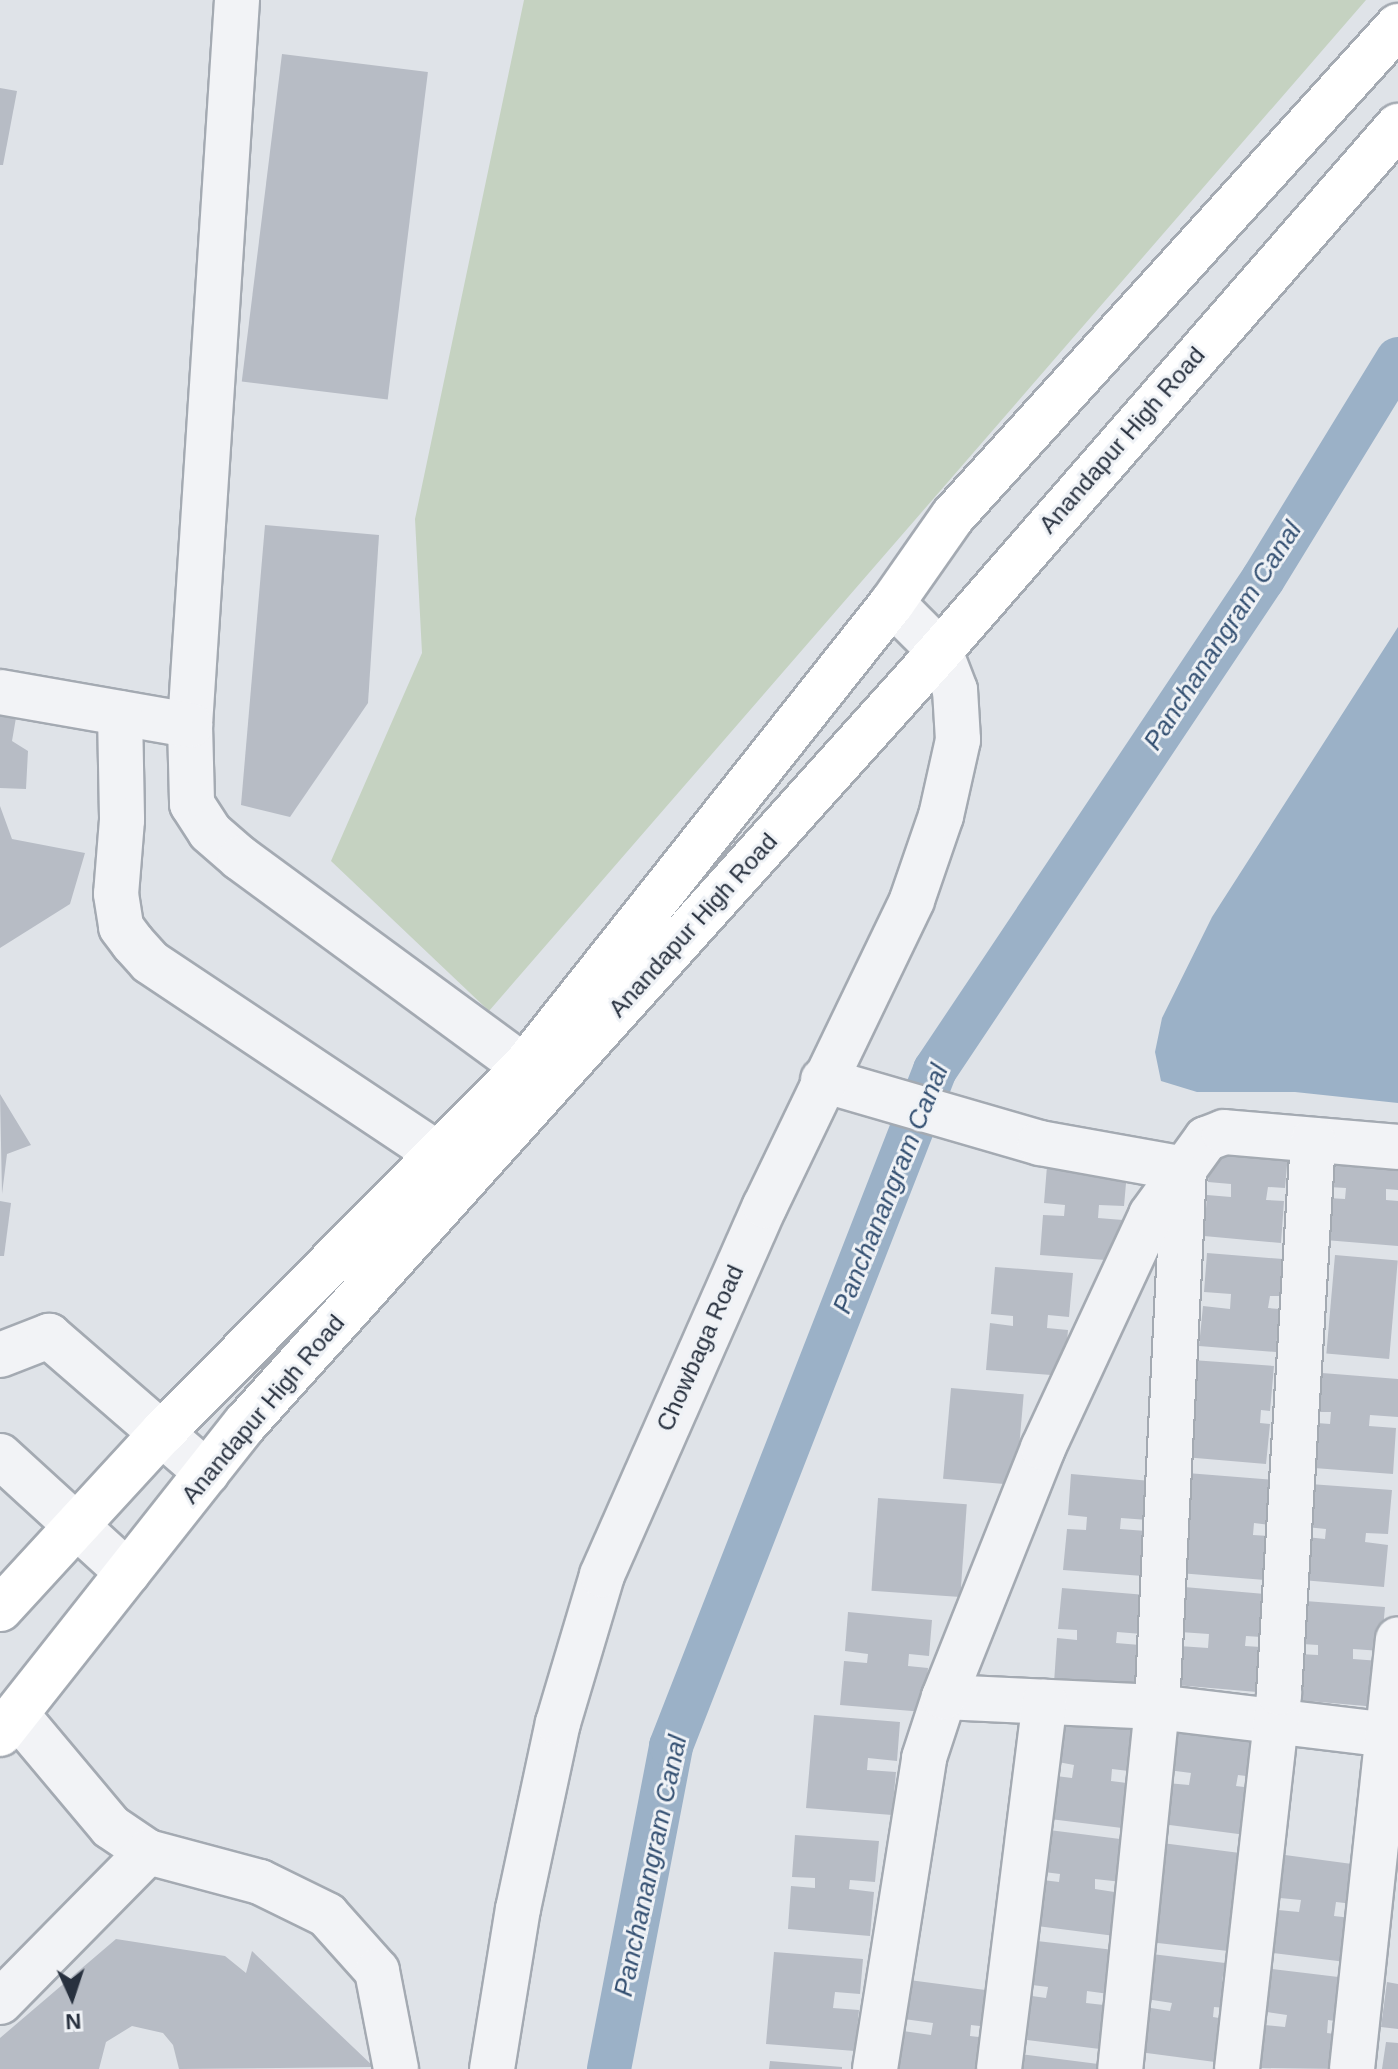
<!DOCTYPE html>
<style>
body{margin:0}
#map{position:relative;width:1398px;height:2069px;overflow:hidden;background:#dfe3e8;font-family:Arial,sans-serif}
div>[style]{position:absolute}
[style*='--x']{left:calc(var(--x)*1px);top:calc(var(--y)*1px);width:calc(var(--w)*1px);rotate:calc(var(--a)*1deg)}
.green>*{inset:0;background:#c5d2c1}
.water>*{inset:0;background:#9bb1c7}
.canal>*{height:44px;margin:-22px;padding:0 22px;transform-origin:22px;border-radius:22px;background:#9bb1c7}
.building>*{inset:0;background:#b7bcc5;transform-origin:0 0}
.roads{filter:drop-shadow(2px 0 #a4aab2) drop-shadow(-2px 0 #a4aab2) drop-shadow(0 2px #a4aab2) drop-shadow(0 -2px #a4aab2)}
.minor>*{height:44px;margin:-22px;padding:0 22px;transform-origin:22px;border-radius:22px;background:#f2f3f6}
.major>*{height:44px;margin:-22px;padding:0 22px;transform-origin:22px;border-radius:22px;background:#fff}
span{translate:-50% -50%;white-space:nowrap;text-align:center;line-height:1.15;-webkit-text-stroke:6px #eff2f6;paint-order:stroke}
.street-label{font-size:24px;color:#28313f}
.water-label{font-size:26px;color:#345072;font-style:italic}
.north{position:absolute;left:32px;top:1957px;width:80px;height:80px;-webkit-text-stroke:6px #eff2f6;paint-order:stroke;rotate:177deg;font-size:22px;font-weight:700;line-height:32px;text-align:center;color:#28313f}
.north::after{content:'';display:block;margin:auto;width:28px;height:36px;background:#28313f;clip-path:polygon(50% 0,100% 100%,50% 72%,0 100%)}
</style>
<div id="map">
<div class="green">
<div style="clip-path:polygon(524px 0,1366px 0,489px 1011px,331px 861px,422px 653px,415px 519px)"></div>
</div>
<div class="water">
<div style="clip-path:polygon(1398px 627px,1398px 1103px,1295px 1092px,1197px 1092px,1161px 1081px,1155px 1052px,1162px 1018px,1212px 917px)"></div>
</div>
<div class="canal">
<div style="--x:609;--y:2069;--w:329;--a:-79.1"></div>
<div style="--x:671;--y:1746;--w:726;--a:-68.67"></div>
<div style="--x:935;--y:1070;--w:590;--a:-56.26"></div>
<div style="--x:1263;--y:579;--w:258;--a:-58.5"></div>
</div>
<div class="building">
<div style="left:282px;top:54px;width:147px;height:330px;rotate:7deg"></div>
<div style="clip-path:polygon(0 88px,17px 91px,3px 165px,0 165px)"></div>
<div style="clip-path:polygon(265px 525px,379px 535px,368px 703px,290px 817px,241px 805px)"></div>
<div style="clip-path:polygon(0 702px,18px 706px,12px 741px,28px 751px,26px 789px,0 788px)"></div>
<div style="clip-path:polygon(0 806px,12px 839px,85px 853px,70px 904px,0 948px)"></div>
<div style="clip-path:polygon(0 1094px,31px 1145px,7px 1154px,2px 1194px)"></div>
<div style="clip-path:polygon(1211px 1148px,1288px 1154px,1285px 1188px,1268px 1187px,1266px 1200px,1284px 1201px,1281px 1243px,1204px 1236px,1207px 1195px,1231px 1197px,1231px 1184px,1208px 1182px)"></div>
<div style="clip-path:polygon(1332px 1151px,1398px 1156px,1398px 1190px,1386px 1189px,1386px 1200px,1398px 1201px,1398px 1246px,1325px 1240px,1328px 1198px,1345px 1199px,1346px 1188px,1329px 1187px)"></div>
<div style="clip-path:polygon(1047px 1166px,1127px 1172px,1124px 1206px,1099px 1205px,1098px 1218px,1123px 1220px,1119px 1261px,1040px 1255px,1043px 1215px,1064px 1216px,1065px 1205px,1044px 1203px)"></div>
<div style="clip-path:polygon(0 1201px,11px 1203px,4px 1256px,0 1256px)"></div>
<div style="clip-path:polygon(1207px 1253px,1283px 1259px,1280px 1296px,1270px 1296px,1268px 1308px,1279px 1309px,1276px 1352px,1199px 1346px,1203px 1306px,1230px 1309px,1231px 1294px,1204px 1292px)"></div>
<div style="left:1335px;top:1255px;width:63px;height:99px;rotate:5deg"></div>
<div style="clip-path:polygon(995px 1267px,1073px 1273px,1069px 1317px,1048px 1315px,1047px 1328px,1068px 1330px,1064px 1376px,986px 1370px,990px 1323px,1013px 1326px,1013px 1316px,991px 1314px)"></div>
<div style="clip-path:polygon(1192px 1360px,1274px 1366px,1270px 1411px,1261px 1410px,1260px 1423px,1270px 1424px,1266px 1464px,1184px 1457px)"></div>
<div style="clip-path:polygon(1322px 1373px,1398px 1379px,1398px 1417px,1370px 1415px,1369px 1426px,1396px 1428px,1393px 1474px,1314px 1468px,1317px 1423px,1330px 1424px,1331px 1412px,1319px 1412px)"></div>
<div style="left:951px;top:1388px;width:73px;height:91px;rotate:5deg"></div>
<div style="clip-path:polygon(1187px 1473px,1274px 1480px,1270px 1525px,1254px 1523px,1253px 1535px,1269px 1536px,1265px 1580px,1179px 1573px)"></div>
<div style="clip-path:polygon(1071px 1474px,1151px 1481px,1148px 1520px,1121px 1518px,1120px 1529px,1146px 1531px,1143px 1576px,1063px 1570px,1067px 1529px,1086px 1530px,1087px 1517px,1068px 1515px)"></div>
<div style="clip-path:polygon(1310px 1484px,1392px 1490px,1388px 1534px,1366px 1533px,1365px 1542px,1388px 1545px,1384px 1587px,1302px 1580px,1306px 1537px,1325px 1539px,1326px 1529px,1306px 1527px)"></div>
<div style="left:878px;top:1498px;width:89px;height:93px;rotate:4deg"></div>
<div style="clip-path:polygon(1184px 1587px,1265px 1594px,1261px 1637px,1246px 1636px,1245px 1646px,1261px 1647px,1257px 1692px,1176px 1685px,1179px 1646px,1208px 1648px,1209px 1634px,1180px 1632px)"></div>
<div style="clip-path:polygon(1062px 1588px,1146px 1595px,1142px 1634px,1117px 1632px,1116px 1643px,1140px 1645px,1136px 1690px,1054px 1683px,1057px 1638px,1077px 1640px,1077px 1630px,1058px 1629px)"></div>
<div style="clip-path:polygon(1305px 1601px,1385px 1607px,1381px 1651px,1353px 1649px,1353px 1659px,1380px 1661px,1377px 1707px,1297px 1700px,1300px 1654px,1318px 1655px,1318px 1645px,1302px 1644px)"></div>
<div style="clip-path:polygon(848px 1612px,932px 1620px,929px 1656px,909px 1654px,908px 1666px,928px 1668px,924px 1712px,840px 1705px,844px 1661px,867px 1663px,868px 1654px,845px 1651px)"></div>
<div style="clip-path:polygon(814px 1715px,900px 1722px,897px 1761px,868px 1758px,867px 1770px,896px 1772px,892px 1815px,806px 1808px)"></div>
<div style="clip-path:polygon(1063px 1717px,1143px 1727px,1137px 1772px,1112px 1769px,1111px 1781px,1135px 1784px,1130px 1829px,1050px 1819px,1056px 1776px,1072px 1778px,1074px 1765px,1058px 1762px)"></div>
<div style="clip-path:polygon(1174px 1724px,1259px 1734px,1254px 1777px,1238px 1775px,1236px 1786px,1252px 1788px,1246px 1835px,1162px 1824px,1167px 1783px,1189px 1785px,1191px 1773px,1168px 1770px)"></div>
<div style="clip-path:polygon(1049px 1830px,1128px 1840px,1122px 1882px,1095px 1879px,1095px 1889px,1121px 1893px,1115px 1936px,1037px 1926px,1043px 1880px,1059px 1882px,1060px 1874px,1044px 1872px)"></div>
<div style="clip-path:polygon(795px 1835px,879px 1841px,875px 1882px,850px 1880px,849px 1889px,874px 1892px,870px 1936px,788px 1929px,791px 1886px,815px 1888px,815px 1878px,792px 1877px)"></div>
<div style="clip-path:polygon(1162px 1843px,1240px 1853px,1236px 1934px,1230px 1933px,1228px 1951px,1149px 1942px)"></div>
<div style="clip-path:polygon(1285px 1855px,1367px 1866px,1362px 1905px,1336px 1902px,1334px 1916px,1360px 1919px,1354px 1963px,1273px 1953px,1278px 1910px,1299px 1912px,1301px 1900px,1280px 1898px)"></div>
<div style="clip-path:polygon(116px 1939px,225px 1956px,246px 1973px,252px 1951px,374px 2067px,179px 2069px,173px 2045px,163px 2033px,132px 2026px,106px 2042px,99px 2069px,0 2069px,0 2038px)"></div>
<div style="clip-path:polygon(1037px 1941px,1114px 1950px,1109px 1994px,1087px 1991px,1086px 2003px,1113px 2006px,1108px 2050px,1027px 2040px,1032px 1996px,1046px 1998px,1048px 1987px,1032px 1985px)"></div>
<div style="clip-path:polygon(774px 1952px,863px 1959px,860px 1994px,835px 1992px,833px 2008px,859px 2010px,855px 2051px,766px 2044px)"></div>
<div style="clip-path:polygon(1152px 1954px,1225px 1963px,1222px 1982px,1230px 1983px,1226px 2008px,1214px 2007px,1213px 2017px,1225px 2019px,1215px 2062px,1139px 2052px,1145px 2007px,1170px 2011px,1172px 2003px,1146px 1999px)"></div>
<div style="clip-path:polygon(1272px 1969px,1355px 1979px,1349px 2023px,1328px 2020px,1327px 2033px,1348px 2036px,1343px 2069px,1260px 2068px,1265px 2025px,1285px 2027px,1287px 2015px,1267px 2012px)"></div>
<div style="clip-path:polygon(909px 1980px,993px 1991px,988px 2027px,971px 2025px,970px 2036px,987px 2038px,983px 2069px,898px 2069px,903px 2031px,931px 2035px,933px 2023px,904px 2019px)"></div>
<div style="clip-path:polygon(1387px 1982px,1398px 1984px,1398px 2029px,1381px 2027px)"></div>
<div style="clip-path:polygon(1386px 2042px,1398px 2043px,1398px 2069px,1382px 2069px)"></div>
<div style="clip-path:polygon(1020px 2054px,1106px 2065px,1105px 2069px,1018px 2069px)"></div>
<div style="clip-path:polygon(770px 2061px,842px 2067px,842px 2069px,769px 2069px)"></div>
</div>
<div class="roads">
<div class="minor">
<div style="--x:237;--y:0;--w:727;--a:93.71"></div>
<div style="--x:190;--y:725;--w:79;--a:88.5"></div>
<div style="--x:192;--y:804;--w:33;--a:57"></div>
<div style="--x:210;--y:832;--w:40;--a:41"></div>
<div style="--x:240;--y:858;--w:383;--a:36.3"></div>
<div style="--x:0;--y:692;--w:193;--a:9.9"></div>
<div style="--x:120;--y:713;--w:107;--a:88.9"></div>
<div style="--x:122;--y:820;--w:74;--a:94.6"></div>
<div style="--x:116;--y:894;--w:33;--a:81"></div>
<div style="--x:121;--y:927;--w:20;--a:53"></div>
<div style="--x:133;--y:943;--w:25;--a:48"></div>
<div style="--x:150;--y:962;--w:346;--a:33.7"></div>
<div style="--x:438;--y:1154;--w:35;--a:47"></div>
<div style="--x:823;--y:1080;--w:226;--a:16.2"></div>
<div style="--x:1040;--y:1143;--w:146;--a:10.2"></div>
<div style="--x:1184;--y:1169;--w:539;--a:92.87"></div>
<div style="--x:1157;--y:1707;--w:364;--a:95.8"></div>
<div style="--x:0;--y:1355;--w:53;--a:-21.2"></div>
<div style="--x:49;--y:1336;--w:209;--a:40.9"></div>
<div style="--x:0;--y:1456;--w:173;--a:42.4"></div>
<div style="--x:944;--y:1697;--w:213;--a:2.7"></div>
<div style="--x:1157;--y:1707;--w:243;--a:6.9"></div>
<div style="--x:17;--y:1715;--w:146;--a:50"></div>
<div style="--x:111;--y:1827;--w:45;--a:34"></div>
<div style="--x:148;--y:1852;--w:116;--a:15"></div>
<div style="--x:260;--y:1882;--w:75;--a:26.2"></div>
<div style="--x:327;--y:1915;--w:75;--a:48.2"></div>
<div style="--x:377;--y:1971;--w:100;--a:79"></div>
<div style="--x:0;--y:2002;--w:211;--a:-45.4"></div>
<div style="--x:492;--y:2069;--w:162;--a:-80.8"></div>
<div style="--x:518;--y:1909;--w:190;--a:-77.9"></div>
<div style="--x:558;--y:1723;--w:154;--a:-73.4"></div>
<div style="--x:602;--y:1575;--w:403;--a:-66.2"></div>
<div style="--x:765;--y:1206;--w:339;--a:-64.3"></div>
<div style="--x:912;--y:900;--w:89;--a:-71"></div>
<div style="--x:941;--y:816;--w:78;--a:-77.4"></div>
<div style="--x:958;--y:740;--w:50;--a:-93.4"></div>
<div style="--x:955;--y:690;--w:42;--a:-111"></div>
<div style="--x:940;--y:651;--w:68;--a:-135"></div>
<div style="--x:875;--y:2069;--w:315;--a:-81"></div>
<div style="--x:924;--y:1758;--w:64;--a:-71.8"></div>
<div style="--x:944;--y:1697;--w:268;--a:-68.3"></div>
<div style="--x:1043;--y:1448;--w:257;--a:-65.1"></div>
<div style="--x:1151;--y:1215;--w:94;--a:-54.1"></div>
<div style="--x:1206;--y:1139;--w:19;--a:-21"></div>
<div style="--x:1224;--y:1132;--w:175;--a:4.9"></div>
<div style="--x:999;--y:2069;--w:370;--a:-82.9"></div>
<div style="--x:1237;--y:2069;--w:378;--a:-83.6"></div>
<div style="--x:1279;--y:1693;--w:554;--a:-86.48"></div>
<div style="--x:1352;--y:2069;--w:432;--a:-83.9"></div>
</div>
<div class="major">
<div style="--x:0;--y:1609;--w:241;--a:-47.4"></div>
<div style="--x:163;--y:1432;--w:513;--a:-45.32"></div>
<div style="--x:524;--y:1067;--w:592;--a:-51.58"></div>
<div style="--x:892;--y:603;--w:106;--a:-55"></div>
<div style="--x:953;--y:516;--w:662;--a:-47.76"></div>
<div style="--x:0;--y:1734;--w:395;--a:-51.7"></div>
<div style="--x:245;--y:1424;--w:1039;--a:-48.04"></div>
<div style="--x:940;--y:651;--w:697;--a:-48.9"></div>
</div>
</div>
<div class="street-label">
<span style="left:1122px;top:440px;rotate:-49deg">Anandapur High Road</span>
<span style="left:693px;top:925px;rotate:-48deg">Anandapur High Road</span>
<span style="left:700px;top:1348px;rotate:-66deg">Chowbaga Road</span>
<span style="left:263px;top:1409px;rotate:-50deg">Anandapur High Road</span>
</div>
<div class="water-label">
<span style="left:1223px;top:636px;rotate:-57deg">Panchanangram Canal</span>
<span style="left:891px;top:1189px;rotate:-68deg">Panchanangram Canal</span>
<span style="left:651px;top:1866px;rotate:-78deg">Panchanangram Canal</span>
</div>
<div class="north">N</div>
</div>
